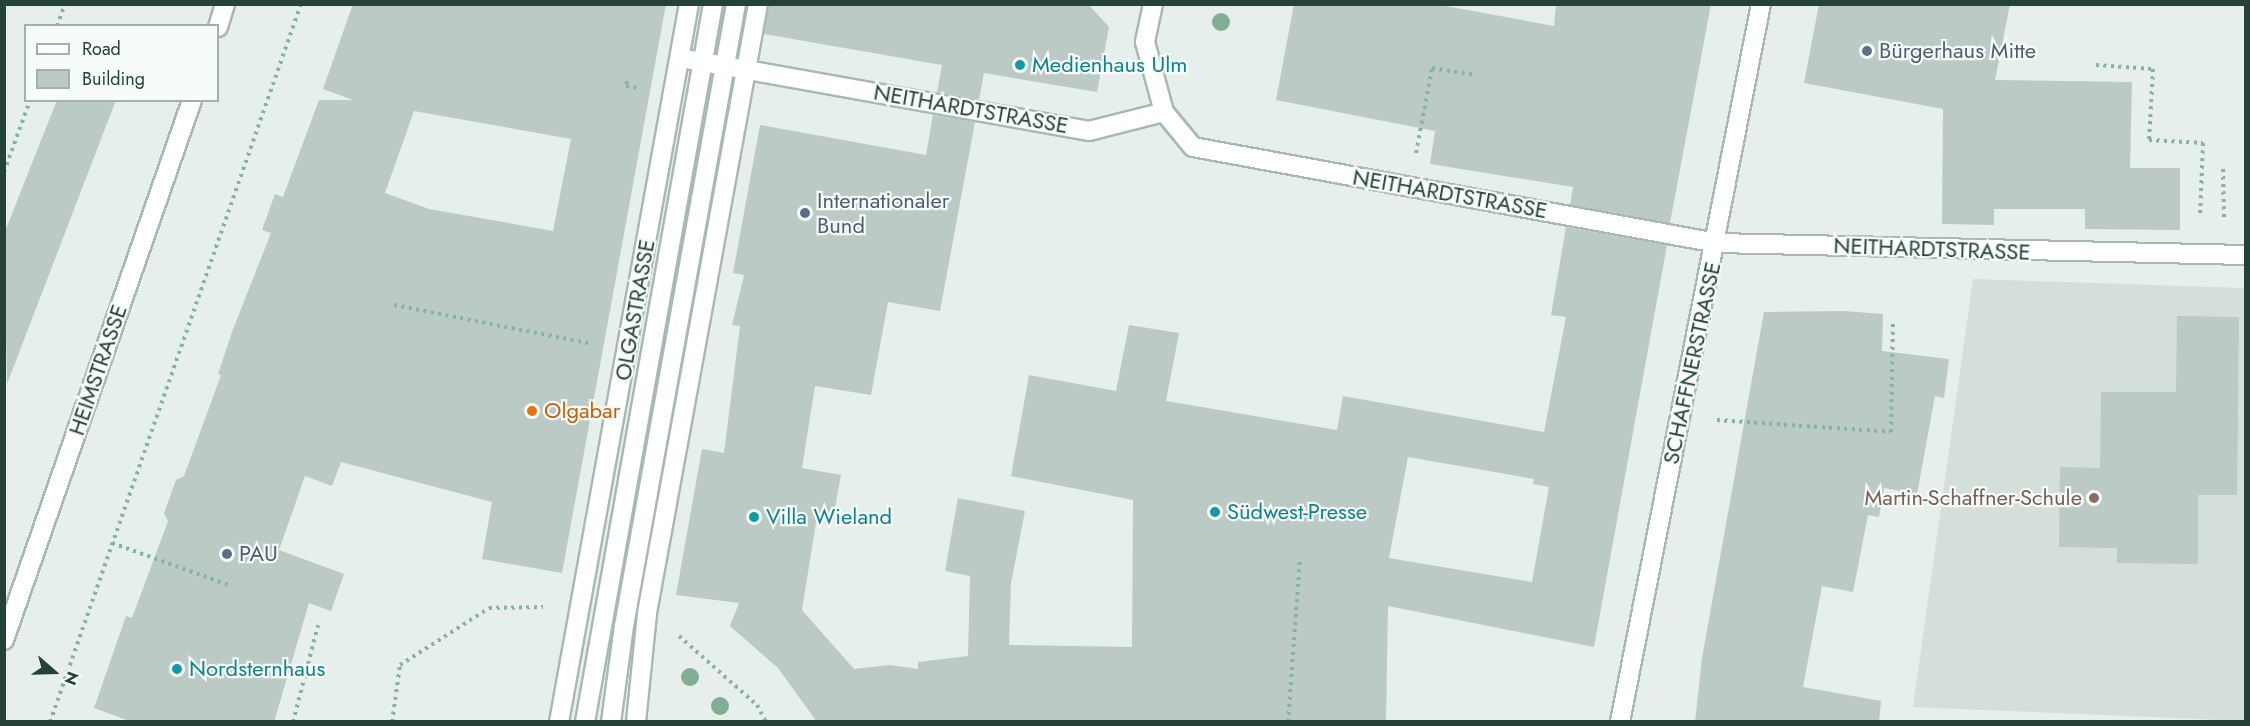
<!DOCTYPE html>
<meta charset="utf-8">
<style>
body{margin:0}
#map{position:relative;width:2250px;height:726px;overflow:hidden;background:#e6efeb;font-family:Jost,sans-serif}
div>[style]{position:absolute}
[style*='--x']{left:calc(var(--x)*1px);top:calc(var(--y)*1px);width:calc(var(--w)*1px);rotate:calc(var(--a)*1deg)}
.built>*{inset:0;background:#d4dfda}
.building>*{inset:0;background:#bbcac4}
.path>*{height:4px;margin-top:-2px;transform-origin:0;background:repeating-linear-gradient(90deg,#86b3a5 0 3px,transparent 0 7.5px)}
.roads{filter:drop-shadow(2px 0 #a8b8b2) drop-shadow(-2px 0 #a8b8b2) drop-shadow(0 2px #a8b8b2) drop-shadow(0 -2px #a8b8b2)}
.lane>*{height:18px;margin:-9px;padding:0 9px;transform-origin:9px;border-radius:9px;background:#fff}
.street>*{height:18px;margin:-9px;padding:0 9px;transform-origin:9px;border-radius:9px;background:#fff}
.secondary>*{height:18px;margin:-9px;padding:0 9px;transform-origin:9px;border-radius:9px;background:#fff}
.trees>*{width:18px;height:18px;margin:-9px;border-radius:50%;background:#80af93}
.dots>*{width:16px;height:16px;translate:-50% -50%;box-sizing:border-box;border:3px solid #f7fbf9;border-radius:50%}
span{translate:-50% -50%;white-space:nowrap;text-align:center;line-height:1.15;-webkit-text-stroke:4.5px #f7fbf9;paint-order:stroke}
.service-label{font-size:22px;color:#4e5e75}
.left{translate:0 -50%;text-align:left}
.culture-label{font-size:22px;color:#0d838f}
.street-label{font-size:22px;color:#24423a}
.food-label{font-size:22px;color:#c56008}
.education-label{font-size:22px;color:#785e54}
.right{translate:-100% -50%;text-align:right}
.frame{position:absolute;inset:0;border:6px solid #24423a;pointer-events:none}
.legend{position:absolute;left:24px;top:24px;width:195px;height:78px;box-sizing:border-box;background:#f7fbf9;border:2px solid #a3b1ad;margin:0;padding:8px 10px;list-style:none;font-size:18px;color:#24423a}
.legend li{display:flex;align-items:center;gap:12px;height:30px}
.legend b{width:30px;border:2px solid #a3b1ad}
.north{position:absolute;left:24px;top:642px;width:60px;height:60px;-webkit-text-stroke:4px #f7fbf9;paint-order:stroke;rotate:110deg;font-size:16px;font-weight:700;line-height:24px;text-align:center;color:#24423a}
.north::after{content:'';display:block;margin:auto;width:21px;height:27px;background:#24423a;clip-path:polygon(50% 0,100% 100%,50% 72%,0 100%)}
</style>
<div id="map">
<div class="built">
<div style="clip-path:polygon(1973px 279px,2245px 288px,2245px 721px,1913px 707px)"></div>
</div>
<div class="building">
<div style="clip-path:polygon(evenodd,353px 4px,666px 4px,562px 573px,482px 559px,492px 502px,341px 462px,332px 486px,305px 476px,279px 550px,344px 574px,331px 611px,309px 603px,274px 722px,132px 722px,94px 708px,126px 616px,132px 618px,168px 521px,164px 513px,176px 480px,184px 476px,221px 375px,218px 374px,232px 332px,271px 233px,262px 230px,275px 194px,283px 197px,319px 100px,353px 100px,323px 89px,353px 4px,414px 111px,571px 139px,553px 231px,429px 209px,385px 193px,414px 111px)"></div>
<div style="clip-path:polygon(769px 4px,1088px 4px,1109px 27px,1097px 92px,984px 73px,979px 100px,937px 92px,942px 65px,764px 34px)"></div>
<div style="clip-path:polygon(1294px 4px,1435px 4px,1554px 26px,1556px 4px,1711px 4px,1670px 223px,1570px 205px,1573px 187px,1430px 164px,1435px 131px,1276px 100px)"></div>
<div style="clip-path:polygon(1819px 4px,2010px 4px,1995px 80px,2132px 82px,2130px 168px,2180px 168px,2180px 230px,2085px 229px,2085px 209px,1994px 209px,1994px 225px,1942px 224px,1943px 109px,1804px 83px)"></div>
<div style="clip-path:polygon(57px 100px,116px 100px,7px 384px,4px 234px)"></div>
<div style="clip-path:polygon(evenodd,933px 115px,975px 122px,940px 311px,888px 302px,871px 395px,815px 386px,802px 468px,841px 475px,833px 519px,817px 516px,802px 610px,854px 669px,890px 665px,918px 669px,918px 662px,968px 656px,970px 576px,945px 571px,958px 498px,1025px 511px,1011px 583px,1009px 645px,1132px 647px,1133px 500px,1011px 476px,1029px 375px,1116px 391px,1129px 325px,1179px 333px,1166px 401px,1337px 430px,1343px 396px,1544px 432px,1566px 317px,1551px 315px,1566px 227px,1667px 245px,1594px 647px,1388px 606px,1386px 722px,817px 722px,778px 668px,730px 626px,739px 603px,676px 595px,702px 449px,724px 453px,740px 326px,732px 325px,744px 275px,733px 273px,760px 125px,926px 155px,933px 115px,1408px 457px,1534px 479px,1533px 484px,1549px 487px,1532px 582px,1389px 558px,1408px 457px)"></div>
<div style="clip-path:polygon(1844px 311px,1883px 314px,1882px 351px,1949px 359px,1944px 398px,1935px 396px,1917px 494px,1884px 488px,1879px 517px,1868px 515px,1853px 592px,1822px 586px,1803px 687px,1881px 701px,1879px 722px,1695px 722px,1702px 658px,1764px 312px)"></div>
<div style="clip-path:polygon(2177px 316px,2239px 317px,2237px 495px,2198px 495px,2198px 564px,2117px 563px,2117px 548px,2059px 547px,2060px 467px,2100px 468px,2101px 392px,2176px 392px)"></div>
</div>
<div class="path">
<div style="--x:57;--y:26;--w:23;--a:-70"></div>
<div style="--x:2096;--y:65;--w:57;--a:4"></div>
<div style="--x:2153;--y:69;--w:71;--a:93.2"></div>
<div style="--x:2149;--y:140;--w:54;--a:3.2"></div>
<div style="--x:2203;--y:143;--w:75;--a:92.3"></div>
<div style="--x:627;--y:81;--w:5;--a:101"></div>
<div style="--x:626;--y:86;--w:12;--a:9"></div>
<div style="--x:1416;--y:153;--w:86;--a:-79.3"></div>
<div style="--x:1432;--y:68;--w:44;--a:9.2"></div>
<div style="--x:2223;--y:169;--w:49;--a:88.8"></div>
<div style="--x:4;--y:172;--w:77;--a:-70.1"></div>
<div style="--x:394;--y:305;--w:202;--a:11.1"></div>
<div style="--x:1717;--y:420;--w:174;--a:3.9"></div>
<div style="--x:1891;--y:432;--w:110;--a:-89"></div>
<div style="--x:112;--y:543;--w:127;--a:19.9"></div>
<div style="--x:679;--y:636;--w:104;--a:41.5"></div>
<div style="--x:757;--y:705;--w:19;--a:62"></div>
<div style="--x:50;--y:722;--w:761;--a:-70.73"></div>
<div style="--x:293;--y:722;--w:100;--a:-75.5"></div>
<div style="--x:392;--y:722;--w:58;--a:-82"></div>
<div style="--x:400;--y:665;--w:106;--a:-32.6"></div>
<div style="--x:489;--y:608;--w:54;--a:-1.1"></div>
<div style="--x:1288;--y:722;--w:163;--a:-85.8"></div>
</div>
<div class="roads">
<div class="lane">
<div style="--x:585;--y:722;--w:729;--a:-79.89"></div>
<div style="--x:611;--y:722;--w:97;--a:-82.3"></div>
<div style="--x:624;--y:626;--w:632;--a:-79.79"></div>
</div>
<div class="street">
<div style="--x:1153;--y:4;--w:39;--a:102"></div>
<div style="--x:1145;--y:42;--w:73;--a:74.8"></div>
<div style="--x:1164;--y:112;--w:45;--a:50.4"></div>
<div style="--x:1193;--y:147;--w:533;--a:10.38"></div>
<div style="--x:1717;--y:243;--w:529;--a:1.3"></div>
<div style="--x:218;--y:27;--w:24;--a:-73"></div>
<div style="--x:680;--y:58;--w:415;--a:10.1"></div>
<div style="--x:1089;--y:131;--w:77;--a:-14.2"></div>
<div style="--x:4;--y:640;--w:572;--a:-70.8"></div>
<div style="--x:1620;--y:722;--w:732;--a:-78.89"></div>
</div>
<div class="secondary">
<div style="--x:559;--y:722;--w:730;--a:-79.74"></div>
<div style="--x:636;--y:722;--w:110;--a:-84.2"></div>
<div style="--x:647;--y:613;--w:619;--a:-79.67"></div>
</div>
</div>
<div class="trees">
<div style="left:1221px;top:22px"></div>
<div style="left:690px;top:677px"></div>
<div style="left:720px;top:706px"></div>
</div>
<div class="dots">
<div style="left:1867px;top:51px;background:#5c6f8a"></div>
<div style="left:1020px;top:65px;background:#0f9aa8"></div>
<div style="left:805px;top:213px;background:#5c6f8a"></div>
<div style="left:532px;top:411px;background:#e8710a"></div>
<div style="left:2094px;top:498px;background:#8d6e63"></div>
<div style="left:1215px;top:512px;background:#0f9aa8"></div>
<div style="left:754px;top:517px;background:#0f9aa8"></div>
<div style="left:227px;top:554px;background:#5c6f8a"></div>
<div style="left:177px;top:669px;background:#0f9aa8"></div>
</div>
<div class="service-label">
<span class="left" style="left:1879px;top:51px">Bürgerhaus Mitte</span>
<span class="left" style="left:817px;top:213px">Internationaler<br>Bund</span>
<span class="left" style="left:239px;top:554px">PAU</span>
</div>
<div class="culture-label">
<span class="left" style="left:1032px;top:65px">Medienhaus Ulm</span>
<span class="left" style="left:1227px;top:512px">Südwest-Presse</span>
<span class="left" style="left:766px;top:517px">Villa Wieland</span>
<span class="left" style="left:189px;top:669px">Nordsternhaus</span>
</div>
<div class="street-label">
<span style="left:971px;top:109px;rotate:10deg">NEITHARDTSTRASSE</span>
<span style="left:1450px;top:194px;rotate:10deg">NEITHARDTSTRASSE</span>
<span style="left:1932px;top:249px;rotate:2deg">NEITHARDTSTRASSE</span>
<span style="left:635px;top:310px;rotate:-80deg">OLGASTRASSE</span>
<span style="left:1692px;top:363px;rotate:-78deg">SCHAFFNERSTRASSE</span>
<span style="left:98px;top:370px;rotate:-71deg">HEIMSTRASSE</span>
</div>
<div class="food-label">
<span class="left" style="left:544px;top:411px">Olgabar</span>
</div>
<div class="education-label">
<span class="right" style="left:2082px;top:498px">Martin-Schaffner-Schule</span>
</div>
<div class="frame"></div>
<ul class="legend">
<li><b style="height:8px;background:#fff"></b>Road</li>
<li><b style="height:16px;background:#bbcac4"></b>Building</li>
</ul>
<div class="north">N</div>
</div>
